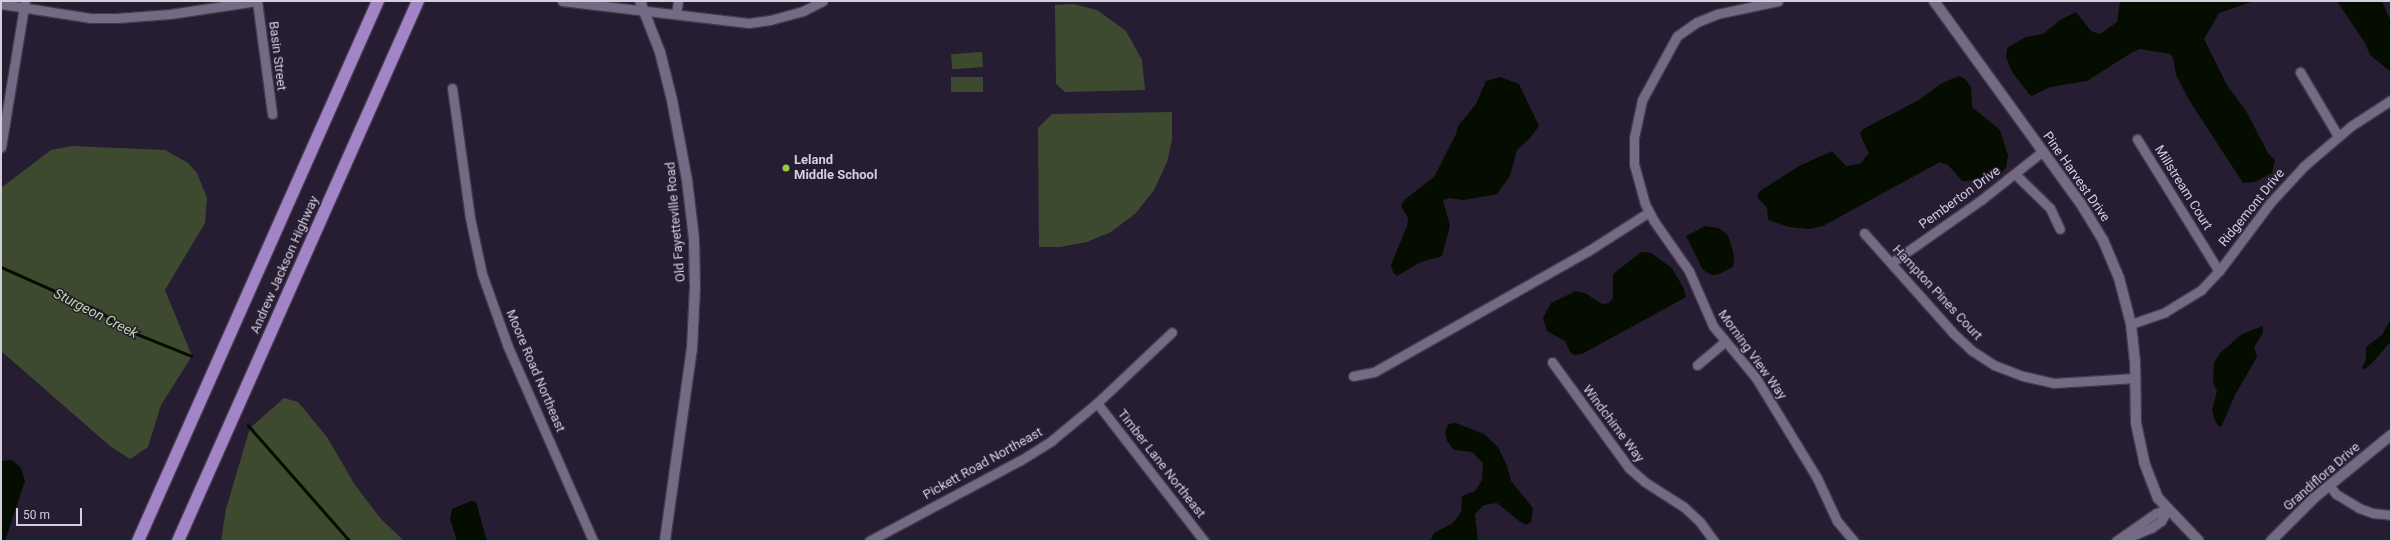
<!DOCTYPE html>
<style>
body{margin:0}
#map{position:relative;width:2392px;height:542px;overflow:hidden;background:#271d32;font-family:Roboto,sans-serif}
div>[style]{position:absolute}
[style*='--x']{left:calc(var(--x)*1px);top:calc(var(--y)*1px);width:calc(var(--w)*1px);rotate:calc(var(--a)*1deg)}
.green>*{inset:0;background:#3e4a30;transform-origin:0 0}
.water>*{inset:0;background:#040d00}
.stream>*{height:2.5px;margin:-1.25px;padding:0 1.25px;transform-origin:1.25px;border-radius:1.25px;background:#040d00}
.roads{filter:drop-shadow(1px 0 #433a4c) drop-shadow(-1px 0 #433a4c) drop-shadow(0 1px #433a4c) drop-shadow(0 -1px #433a4c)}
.minor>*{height:9px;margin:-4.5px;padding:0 4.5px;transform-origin:4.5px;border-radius:4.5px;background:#756a84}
.tertiary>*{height:10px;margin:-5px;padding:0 5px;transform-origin:5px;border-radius:5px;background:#756a84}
.motorway>*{height:12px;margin:-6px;padding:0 6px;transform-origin:6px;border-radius:6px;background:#a384c6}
.dots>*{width:11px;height:11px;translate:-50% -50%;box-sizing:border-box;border:2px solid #271d32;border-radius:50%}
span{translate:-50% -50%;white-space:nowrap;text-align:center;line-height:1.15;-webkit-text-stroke:3px #271d32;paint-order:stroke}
.street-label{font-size:13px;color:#d4cedd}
.poi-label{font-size:13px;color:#d4cedd;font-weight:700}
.left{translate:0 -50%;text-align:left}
.water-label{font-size:14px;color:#bbd59f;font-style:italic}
.frame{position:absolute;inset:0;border:2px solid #d4cedd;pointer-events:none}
.scale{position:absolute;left:16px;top:508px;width:66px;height:18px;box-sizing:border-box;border:2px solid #d4cedd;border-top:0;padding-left:5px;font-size:12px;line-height:14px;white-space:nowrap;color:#d4cedd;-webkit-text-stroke:3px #271d32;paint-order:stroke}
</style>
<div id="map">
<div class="green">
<div style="clip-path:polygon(1073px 4px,1097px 10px,1126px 31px,1142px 60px,1145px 90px,1065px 92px,1056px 84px,1055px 5px)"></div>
<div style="left:982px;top:52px;width:15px;height:31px;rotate:86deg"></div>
<div style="left:983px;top:77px;width:15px;height:32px;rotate:90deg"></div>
<div style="clip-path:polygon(1172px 112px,1172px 140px,1167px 162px,1154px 190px,1136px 213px,1111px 232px,1087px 242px,1060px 247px,1039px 247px,1038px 128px,1052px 114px)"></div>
<div style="clip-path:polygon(72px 146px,165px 150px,188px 163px,197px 173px,207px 198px,205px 223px,165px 290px,192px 356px,161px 405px,148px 447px,130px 459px,110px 446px,1px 351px,1px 188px,51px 150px)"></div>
<div style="clip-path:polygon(284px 398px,298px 402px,327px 437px,355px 485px,381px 519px,404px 541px,221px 541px,226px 509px,250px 428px)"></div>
</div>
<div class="water">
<div style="clip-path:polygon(2120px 1px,2254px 1px,2219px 13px,2204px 39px,2227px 85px,2246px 111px,2268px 153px,2275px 160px,2272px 173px,2255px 182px,2243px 183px,2189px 100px,2176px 75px,2173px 58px,2170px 54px,2140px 49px,2131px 53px,2087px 81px,2050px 87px,2032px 96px,2029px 94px,2012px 72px,2006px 57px,2007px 48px,2026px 37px,2043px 34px,2060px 20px,2076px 12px,2091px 31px,2100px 34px,2117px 22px)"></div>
<div style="clip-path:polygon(2337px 1px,2382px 1px,2391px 22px,2391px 72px,2370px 55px,2365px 43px)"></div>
<div style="clip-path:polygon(1959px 76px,1965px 79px,1971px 87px,1972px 107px,2000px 130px,2008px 156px,2006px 167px,2000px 175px,1984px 180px,1962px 181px,1948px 165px,1940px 162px,1823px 226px,1809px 229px,1789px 227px,1768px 220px,1767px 208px,1757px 197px,1760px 191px,1799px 166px,1832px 151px,1846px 166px,1860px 164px,1869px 153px,1861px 137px,1860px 133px,1863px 129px,1917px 101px,1942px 83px)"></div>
<div style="clip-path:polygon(1500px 77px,1519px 84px,1539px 126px,1530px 138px,1517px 150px,1510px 176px,1497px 194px,1464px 200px,1449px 198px,1443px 200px,1450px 226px,1442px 256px,1421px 262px,1397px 276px,1393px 272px,1391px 265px,1407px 226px,1408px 218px,1401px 206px,1404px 200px,1434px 177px,1456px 134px,1458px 126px,1476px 104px,1486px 81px)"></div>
<div style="clip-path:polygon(1705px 226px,1718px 228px,1727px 234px,1731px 244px,1734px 257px,1733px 267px,1719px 274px,1712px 275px,1703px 270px,1686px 236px)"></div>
<div style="clip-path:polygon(1641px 252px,1651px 253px,1672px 268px,1684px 289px,1686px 297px,1582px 354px,1574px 355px,1570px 352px,1565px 341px,1547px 331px,1543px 318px,1551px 303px,1576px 291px,1585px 293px,1602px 304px,1609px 303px,1613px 298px,1613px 274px)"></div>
<div style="clip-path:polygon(2391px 319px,2391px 341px,2372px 363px,2365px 369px,2362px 368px,2366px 360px,2366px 347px,2382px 335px)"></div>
<div style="clip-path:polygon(2263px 326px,2263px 333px,2254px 347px,2257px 357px,2236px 393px,2221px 427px,2219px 426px,2215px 421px,2212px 410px,2217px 391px,2213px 383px,2214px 363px,2220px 353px,2242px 334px)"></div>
<div style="clip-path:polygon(1456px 423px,1484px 434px,1498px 447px,1507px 466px,1511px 481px,1533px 508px,1531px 522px,1526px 525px,1519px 521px,1497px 503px,1484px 505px,1475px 514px,1478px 541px,1430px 541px,1434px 533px,1453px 523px,1461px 512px,1462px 496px,1475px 491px,1482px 480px,1483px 463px,1472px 452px,1454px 450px,1447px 441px,1445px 432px,1448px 424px)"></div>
<div style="clip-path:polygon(12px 460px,21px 468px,25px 481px,5px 541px,1px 541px,1px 461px)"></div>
<div style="clip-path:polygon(471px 501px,476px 502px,487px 541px,457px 541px,450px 519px,452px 509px)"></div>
</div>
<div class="stream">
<div style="--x:1;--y:267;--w:108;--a:24"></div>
<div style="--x:100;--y:311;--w:28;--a:38"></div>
<div style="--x:122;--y:328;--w:75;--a:21.8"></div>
<div style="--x:248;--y:425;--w:154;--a:48.7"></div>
</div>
<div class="roads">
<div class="minor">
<div style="--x:257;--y:1;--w:114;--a:82.4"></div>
<div style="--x:562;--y:1;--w:188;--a:6.7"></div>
<div style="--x:749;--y:23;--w:21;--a:-8"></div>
<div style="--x:770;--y:20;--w:34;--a:-15"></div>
<div style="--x:803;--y:11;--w:22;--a:-27"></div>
<div style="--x:1778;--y:1;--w:62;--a:168"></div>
<div style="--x:1717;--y:14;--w:22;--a:158"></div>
<div style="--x:1697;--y:22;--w:24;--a:145"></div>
<div style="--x:1677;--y:36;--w:73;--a:118.7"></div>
<div style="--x:1642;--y:100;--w:39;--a:102"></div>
<div style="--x:1634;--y:138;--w:26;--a:90"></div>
<div style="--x:1634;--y:164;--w:41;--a:74.6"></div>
<div style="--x:1645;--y:204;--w:19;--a:62"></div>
<div style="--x:1654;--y:221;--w:61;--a:55"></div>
<div style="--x:1689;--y:271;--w:60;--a:66.4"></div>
<div style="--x:1713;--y:326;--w:67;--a:50.4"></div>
<div style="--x:1756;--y:378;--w:117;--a:58.6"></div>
<div style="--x:1817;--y:478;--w:47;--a:65.1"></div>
<div style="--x:1837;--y:521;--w:26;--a:50"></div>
<div style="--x:1;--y:4;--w:90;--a:8.9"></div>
<div style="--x:90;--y:18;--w:27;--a:0"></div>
<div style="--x:117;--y:18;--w:53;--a:-4.3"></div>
<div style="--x:170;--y:14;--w:88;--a:-8.5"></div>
<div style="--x:676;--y:14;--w:13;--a:-81"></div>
<div style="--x:2300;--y:72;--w:74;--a:59.3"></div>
<div style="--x:452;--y:88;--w:131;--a:82.1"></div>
<div style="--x:470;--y:218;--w:57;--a:77.9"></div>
<div style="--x:482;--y:274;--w:77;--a:70.4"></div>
<div style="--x:508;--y:347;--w:212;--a:66.3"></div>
<div style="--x:2137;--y:139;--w:155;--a:58.2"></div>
<div style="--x:1;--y:147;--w:148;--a:-80.7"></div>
<div style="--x:2015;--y:174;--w:49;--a:44.2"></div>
<div style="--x:2050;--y:208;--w:23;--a:65"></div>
<div style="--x:1864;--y:233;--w:134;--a:48.3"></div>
<div style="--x:1953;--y:333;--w:25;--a:43"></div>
<div style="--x:1971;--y:350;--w:27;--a:33"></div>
<div style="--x:1994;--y:365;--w:31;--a:21"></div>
<div style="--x:2023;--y:376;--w:32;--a:13"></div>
<div style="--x:2054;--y:383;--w:81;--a:-3.5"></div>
<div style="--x:1891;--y:263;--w:110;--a:-35"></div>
<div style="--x:1981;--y:200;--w:79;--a:-38.3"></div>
<div style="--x:2131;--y:324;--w:36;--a:-19"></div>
<div style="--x:2165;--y:312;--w:42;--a:-31.4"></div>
<div style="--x:2201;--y:290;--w:26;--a:-47"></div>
<div style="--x:2219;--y:271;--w:85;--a:-53.1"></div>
<div style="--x:2270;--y:203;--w:50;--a:-47.4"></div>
<div style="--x:2304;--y:166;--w:62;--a:-40.4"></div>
<div style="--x:2351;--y:126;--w:48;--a:-33"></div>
<div style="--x:1552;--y:362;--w:131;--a:54"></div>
<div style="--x:1629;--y:468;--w:21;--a:41"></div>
<div style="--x:1645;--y:482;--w:46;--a:32.7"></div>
<div style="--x:1684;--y:507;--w:22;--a:43"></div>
<div style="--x:1700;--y:522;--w:24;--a:54"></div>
<div style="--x:1697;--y:365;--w:35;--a:-40"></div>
<div style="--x:1353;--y:376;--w:21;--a:-11"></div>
<div style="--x:1374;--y:372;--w:246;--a:-29.5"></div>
<div style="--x:1588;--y:251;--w:72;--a:-32.6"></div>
<div style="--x:1097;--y:403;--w:175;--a:52.2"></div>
<div style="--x:2329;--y:485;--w:11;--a:52"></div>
<div style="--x:2336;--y:494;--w:27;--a:31"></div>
<div style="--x:2359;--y:508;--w:15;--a:20"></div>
<div style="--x:2373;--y:513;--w:18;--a:6"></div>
<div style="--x:869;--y:541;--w:172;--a:-28.1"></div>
<div style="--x:1021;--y:460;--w:36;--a:-32"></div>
<div style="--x:1051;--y:441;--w:60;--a:-39.6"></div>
<div style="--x:1097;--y:403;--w:103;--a:-43.4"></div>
<div style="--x:2116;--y:541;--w:49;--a:-35"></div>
<div style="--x:2156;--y:513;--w:13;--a:-18"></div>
<div style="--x:2120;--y:541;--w:34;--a:-23"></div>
<div style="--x:2151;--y:528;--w:12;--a:-35"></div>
<div style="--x:2161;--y:521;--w:14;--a:-60"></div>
</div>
<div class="tertiary">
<div style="--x:640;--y:1;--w:55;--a:68.6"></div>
<div style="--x:660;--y:52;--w:49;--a:76"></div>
<div style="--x:672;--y:100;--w:81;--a:79.4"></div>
<div style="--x:687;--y:180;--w:59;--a:83.2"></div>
<div style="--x:694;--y:239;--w:48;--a:88.8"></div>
<div style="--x:695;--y:287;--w:61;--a:92.8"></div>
<div style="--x:692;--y:348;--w:195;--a:98"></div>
<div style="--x:1934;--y:1;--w:251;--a:54.1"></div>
<div style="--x:2081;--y:204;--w:42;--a:58.6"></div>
<div style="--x:2103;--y:240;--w:41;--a:67.2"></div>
<div style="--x:2119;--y:278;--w:48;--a:75.4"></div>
<div style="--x:2131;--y:324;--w:36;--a:84"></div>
<div style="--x:2135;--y:360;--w:63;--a:89.1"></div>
<div style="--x:2136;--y:423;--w:40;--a:78"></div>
<div style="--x:2144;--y:462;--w:39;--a:69"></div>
<div style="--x:2158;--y:498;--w:59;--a:46.4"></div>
<div style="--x:2271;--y:541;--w:61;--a:-45"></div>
<div style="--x:2314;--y:498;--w:99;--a:-39.3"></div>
</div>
<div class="motorway">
<div style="--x:138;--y:541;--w:591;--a:-66.04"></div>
<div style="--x:178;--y:541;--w:591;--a:-66.04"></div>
</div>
</div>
<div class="dots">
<div style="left:786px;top:168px;background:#93cd3e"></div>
</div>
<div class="street-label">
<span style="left:277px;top:56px;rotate:83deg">Basin Street</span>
<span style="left:2076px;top:177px;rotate:55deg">Pine Harvest Drive</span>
<span style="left:2183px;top:188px;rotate:58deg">Millstream Court</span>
<span style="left:1960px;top:198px;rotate:-36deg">Pemberton Drive</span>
<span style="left:2252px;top:208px;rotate:-51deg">Ridgemont Drive</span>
<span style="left:676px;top:222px;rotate:-95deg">Old Fayetteville Road</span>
<span style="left:285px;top:265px;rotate:-66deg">Andrew Jackson Highway</span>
<span style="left:1937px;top:293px;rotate:47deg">Hampton Pines Court</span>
<span style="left:1752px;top:355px;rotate:54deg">Morning View Way</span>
<span style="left:535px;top:371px;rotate:67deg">Moore Road Northeast</span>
<span style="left:1613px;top:424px;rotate:53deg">Windchime Way</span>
<span style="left:983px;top:464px;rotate:-29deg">Pickett Road Northeast</span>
<span style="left:1161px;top:464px;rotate:52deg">Timber Lane Northeast</span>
<span style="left:2322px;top:477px;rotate:-41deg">Grandiflora Drive</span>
</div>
<div class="poi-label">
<span class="left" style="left:794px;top:168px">Leland<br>Middle School</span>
</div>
<div class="water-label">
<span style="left:96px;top:313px;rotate:27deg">Sturgeon Creek</span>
</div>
<div class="frame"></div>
<div class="scale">50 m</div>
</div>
